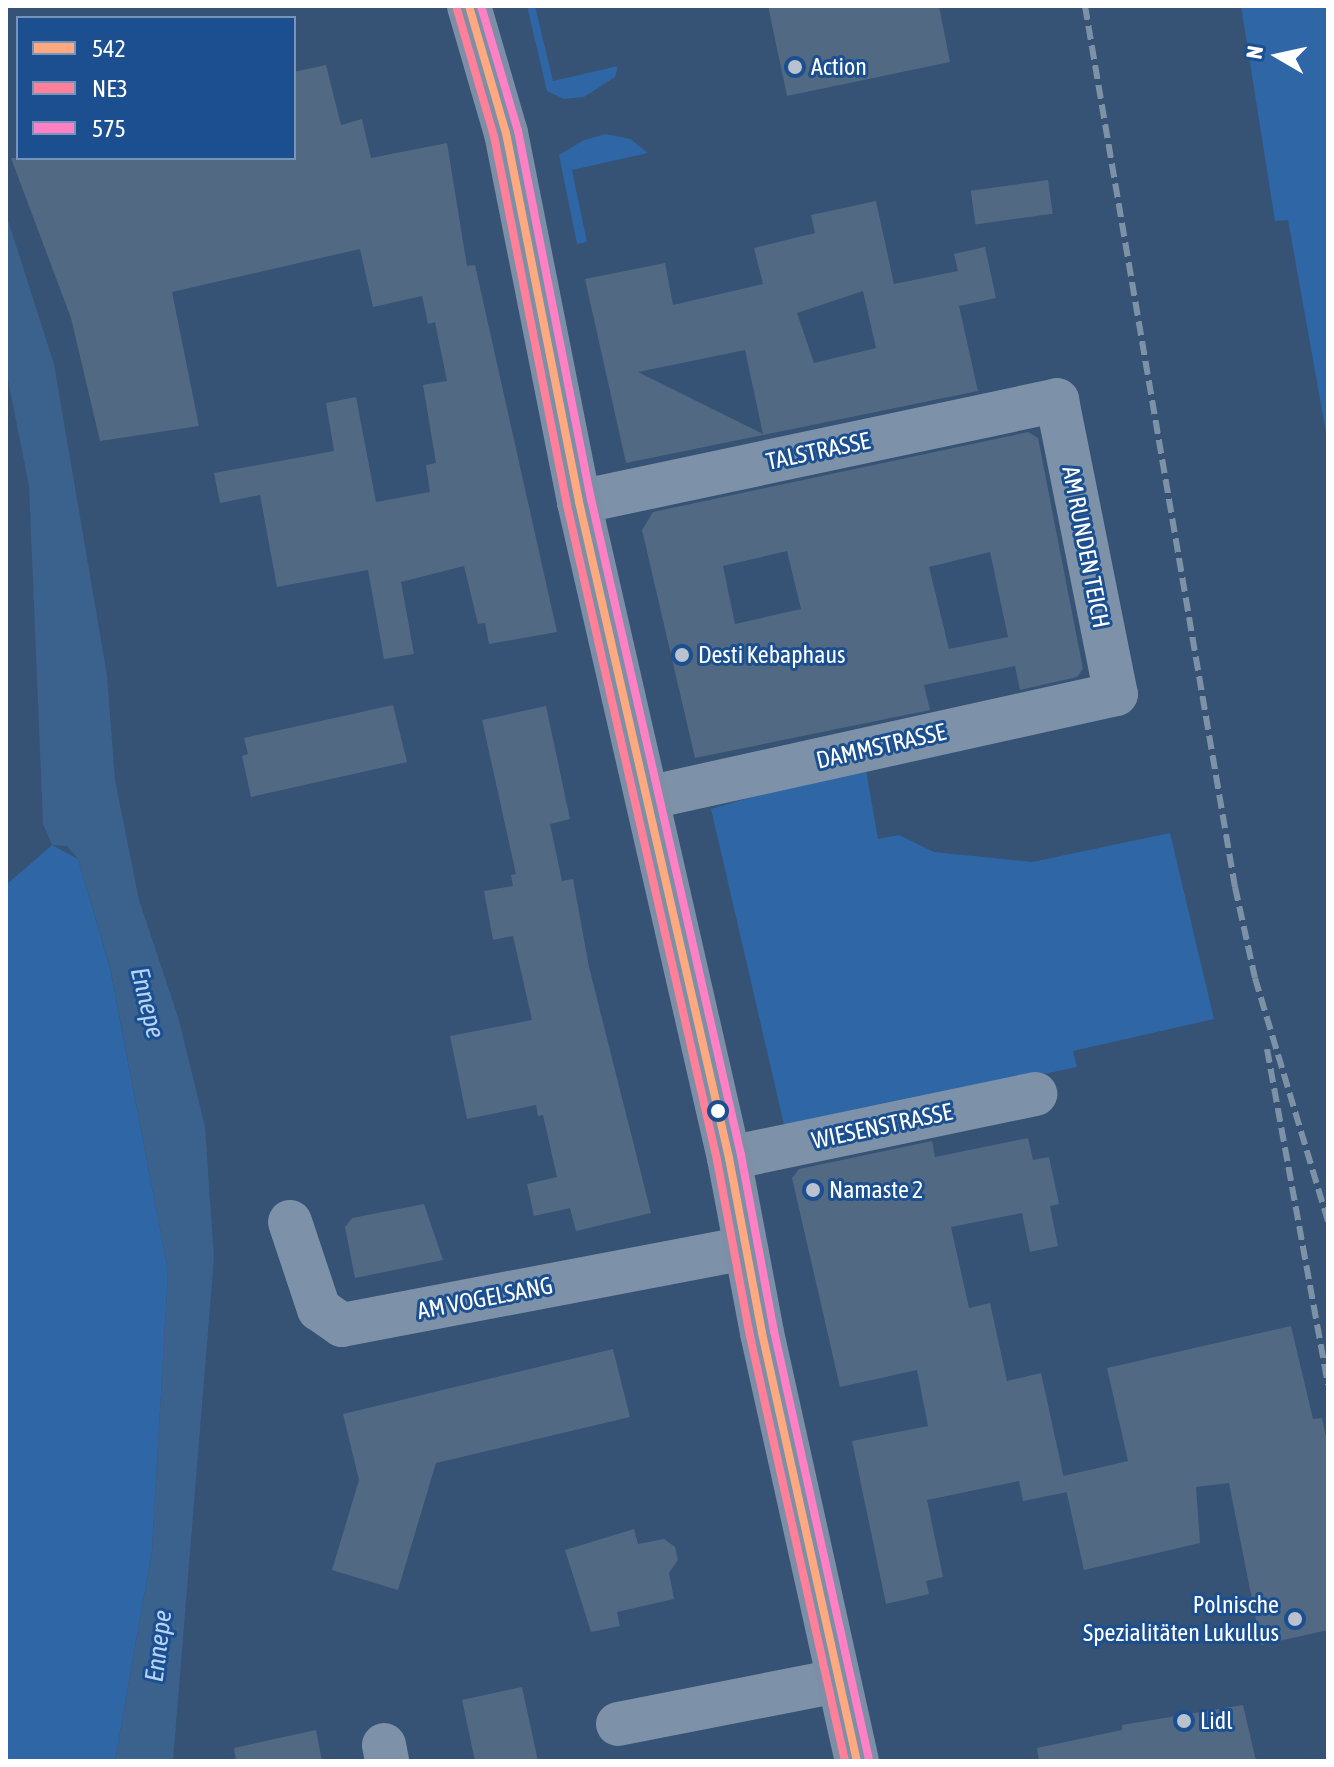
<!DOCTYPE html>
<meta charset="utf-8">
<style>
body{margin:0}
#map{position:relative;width:1334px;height:1767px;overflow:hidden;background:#365274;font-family:"Asap Condensed",sans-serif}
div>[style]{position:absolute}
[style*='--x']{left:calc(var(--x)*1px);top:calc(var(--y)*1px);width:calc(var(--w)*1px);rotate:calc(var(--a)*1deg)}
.green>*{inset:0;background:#2f66a5}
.water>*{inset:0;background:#3b618d}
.building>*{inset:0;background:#526984;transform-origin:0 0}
.minor>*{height:44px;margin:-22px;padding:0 22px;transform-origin:22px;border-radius:22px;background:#7d92a8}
.major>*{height:44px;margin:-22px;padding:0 22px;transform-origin:22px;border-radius:22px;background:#7d8ea7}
.rail>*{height:6px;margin-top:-3px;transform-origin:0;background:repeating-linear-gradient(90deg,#7e92a7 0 14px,transparent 0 20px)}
.bus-1>*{height:8px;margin:-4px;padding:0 4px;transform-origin:4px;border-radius:4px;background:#ffa980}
.bus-2>*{height:8px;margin:-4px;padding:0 4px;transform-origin:4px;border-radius:4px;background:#ff8098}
.bus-3>*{height:8px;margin:-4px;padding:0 4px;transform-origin:4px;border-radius:4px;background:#ff80c5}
.dots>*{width:22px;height:22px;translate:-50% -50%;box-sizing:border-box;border:4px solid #1b4f8f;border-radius:50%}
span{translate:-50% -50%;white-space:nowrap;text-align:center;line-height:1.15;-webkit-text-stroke:6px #1b4f8f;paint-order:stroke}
.poi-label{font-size:24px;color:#fff}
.left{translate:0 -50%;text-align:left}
.right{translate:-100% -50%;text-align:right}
.street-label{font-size:24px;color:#fff}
.water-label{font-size:26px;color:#b5d3f5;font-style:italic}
.frame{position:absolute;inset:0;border:8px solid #fff;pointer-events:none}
.legend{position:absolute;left:16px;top:16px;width:280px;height:144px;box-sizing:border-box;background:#1b4f8f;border:2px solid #7695bc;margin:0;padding:10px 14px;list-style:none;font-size:24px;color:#fff}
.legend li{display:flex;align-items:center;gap:16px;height:40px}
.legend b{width:40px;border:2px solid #7695bc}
.north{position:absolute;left:1238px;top:16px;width:80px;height:80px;-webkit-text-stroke:6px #1b4f8f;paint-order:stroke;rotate:279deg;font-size:22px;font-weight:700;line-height:32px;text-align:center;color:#fff}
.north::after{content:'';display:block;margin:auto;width:28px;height:36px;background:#fff;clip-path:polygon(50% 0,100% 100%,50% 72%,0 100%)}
</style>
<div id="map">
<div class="green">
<div style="clip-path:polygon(527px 6px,535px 6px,553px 81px,618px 66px,615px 77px,584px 97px,564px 99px,547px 91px)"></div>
<div style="clip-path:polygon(1241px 6px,1328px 6px,1328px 444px,1288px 220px,1275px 221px)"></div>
<div style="clip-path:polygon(606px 134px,630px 139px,648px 153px,572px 170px,587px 242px,577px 244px,559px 155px,584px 140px)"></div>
<div style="clip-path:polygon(865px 764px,878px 839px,899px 835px,934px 852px,1032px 862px,1170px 833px,1214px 1019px,1073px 1051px,1077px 1067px,785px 1129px,711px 809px)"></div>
<div style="clip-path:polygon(52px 845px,78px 859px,110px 968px,168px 1271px,152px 1551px,115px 1761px,6px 1761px,6px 885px)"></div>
</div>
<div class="water">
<div style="clip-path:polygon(6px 214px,54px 364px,107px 675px,115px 780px,139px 900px,179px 1020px,205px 1127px,214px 1258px,173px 1761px,115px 1761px,152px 1551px,168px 1271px,110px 967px,78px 859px,67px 846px,52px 845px,43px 824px,29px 486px,6px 370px)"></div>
</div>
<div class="building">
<div style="clip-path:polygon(768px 6px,939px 6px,950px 62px,787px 96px)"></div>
<div style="clip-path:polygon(326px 65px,341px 125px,362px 119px,371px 158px,447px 143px,467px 266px,475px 265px,557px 632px,489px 644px,485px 623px,478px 624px,464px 566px,401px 582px,414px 654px,384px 659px,368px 570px,277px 587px,260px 495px,220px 503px,214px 473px,334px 451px,326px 403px,356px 397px,376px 502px,430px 492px,426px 465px,436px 463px,423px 385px,447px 381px,435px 322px,428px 324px,422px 296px,373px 307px,360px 249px,172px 292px,199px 426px,100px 441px,71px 318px,11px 158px,294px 158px,294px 72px)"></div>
<div style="left:1048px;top:180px;width:34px;height:78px;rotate:82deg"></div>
<div style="clip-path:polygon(evenodd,876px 201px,894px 284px,958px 271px,954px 254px,985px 247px,996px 298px,959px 306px,978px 391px,626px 463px,585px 279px,665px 263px,673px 305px,763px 284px,754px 248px,815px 233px,811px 215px,876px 201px,863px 291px,876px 348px,814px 363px,797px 313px,863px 291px,876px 201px,745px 350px,763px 434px,638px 372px,745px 350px)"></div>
<div style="clip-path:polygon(evenodd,1028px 432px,1038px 438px,1083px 669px,1077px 677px,1020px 690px,1015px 666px,924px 685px,930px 710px,695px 758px,642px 530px,653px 512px,1028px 432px,787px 551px,801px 609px,735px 624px,723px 566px,787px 551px,1028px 432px,990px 552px,1008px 637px,949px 649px,929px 567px,990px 552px)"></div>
<div style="clip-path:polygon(393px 705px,407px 762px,251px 797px,242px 756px,248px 754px,244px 738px)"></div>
<div style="clip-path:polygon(546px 706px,570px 819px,550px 824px,562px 881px,573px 879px,589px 967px,651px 1213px,576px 1231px,570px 1208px,534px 1216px,527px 1184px,557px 1177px,543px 1115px,538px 1116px,536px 1105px,467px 1119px,450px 1036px,532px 1020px,513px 936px,493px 940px,484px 891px,513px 886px,511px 875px,516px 874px,482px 720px)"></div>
<div style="clip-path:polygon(1028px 1138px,1033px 1160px,1049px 1157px,1059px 1204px,1050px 1206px,1058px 1246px,1030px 1252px,1022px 1213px,951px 1227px,969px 1308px,990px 1303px,1007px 1381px,1041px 1373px,1067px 1492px,1023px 1501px,1019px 1481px,927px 1500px,943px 1577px,926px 1581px,929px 1594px,886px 1604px,852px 1441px,928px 1426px,917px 1370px,840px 1387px,792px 1178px,799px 1169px,932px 1141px,935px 1157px)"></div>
<div style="clip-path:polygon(424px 1204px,443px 1260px,355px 1278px,345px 1227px,352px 1218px)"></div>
<div style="clip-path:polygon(1291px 1326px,1313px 1419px,1322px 1418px,1328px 1446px,1328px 1630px,1261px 1645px,1229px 1483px,1196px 1487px,1200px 1543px,1084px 1570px,1063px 1476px,1128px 1461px,1107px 1368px)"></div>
<div style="clip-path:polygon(613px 1349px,630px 1417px,436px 1463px,398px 1590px,332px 1570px,359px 1480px,343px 1414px)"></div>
<div style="clip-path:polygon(634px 1529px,638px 1544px,664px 1539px,675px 1547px,678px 1560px,669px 1573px,674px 1599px,617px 1612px,620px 1626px,591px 1632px,565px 1550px)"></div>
<div style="clip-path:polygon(522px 1687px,538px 1761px,475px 1761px,462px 1700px)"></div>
<div style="clip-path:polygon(1243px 1705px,1256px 1761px,1039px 1761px,1037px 1748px,1122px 1730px,1122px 1725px)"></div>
<div style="clip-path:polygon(316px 1730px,322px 1761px,236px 1761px,234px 1748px)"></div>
</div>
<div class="minor">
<div style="--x:579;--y:502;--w:489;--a:-12"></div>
<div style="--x:1057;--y:400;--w:300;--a:78.7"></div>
<div style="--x:1116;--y:694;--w:480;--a:167.5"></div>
<div style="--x:729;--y:1158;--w:313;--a:-11.8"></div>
<div style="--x:290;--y:1222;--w:92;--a:71.6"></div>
<div style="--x:319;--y:1309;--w:28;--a:35"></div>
<div style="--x:342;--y:1325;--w:411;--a:-10.8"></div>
<div style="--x:618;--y:1724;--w:224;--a:-11.1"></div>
<div style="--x:384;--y:1745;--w:16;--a:79"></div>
</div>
<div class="major">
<div style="--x:469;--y:6;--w:132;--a:73.8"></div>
<div style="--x:506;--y:133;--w:376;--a:78.8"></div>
<div style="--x:579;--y:502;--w:673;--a:77.12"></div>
<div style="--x:729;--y:1158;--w:178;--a:79.3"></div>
<div style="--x:762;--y:1333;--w:438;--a:77.5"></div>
</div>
<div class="rail">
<div style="--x:1085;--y:6;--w:894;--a:80.34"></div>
<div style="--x:1235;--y:887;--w:93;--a:77.6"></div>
<div style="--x:1255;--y:978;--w:255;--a:73.3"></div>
<div style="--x:1267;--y:1049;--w:341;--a:79.7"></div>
</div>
<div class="bus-1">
<div style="--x:469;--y:6;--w:132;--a:73.8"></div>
<div style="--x:506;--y:133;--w:376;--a:78.8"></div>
<div style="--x:579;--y:502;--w:673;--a:77.12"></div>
<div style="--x:729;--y:1158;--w:178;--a:79.3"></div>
<div style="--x:762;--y:1333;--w:438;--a:77.5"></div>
</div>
<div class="bus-2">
<div style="--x:457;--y:9;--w:132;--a:73.8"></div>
<div style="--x:494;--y:136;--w:376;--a:78.8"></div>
<div style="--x:567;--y:505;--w:672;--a:77.1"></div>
<div style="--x:717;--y:1160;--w:179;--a:79.4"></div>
<div style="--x:750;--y:1336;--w:435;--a:77.4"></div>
</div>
<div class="bus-3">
<div style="--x:481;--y:6;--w:130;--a:73.5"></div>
<div style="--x:518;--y:131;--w:375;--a:78.8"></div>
<div style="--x:591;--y:499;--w:673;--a:77.12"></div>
<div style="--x:741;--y:1155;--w:179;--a:79.4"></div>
<div style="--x:774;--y:1331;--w:437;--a:77.5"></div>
</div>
<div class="dots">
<div style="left:795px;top:67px;background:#b9c2ce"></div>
<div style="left:682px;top:655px;background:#b9c2ce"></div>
<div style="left:718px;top:1111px;background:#fff"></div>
<div style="left:813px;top:1190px;background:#b9c2ce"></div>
<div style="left:1295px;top:1619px;background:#b9c2ce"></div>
<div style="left:1184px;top:1721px;background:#b9c2ce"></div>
</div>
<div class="poi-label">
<span class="left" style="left:811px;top:67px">Action</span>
<span class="left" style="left:698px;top:655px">Desti Kebaphaus</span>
<span class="left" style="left:829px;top:1190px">Namaste 2</span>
<span class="right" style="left:1279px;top:1619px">Polnische<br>Spezialitäten Lukullus</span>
<span class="left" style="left:1200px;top:1721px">Lidl</span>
</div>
<div class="street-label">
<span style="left:818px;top:451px;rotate:-12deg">TALSTRASSE</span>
<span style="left:1086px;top:547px;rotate:79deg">AM RUNDEN TEICH</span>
<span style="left:881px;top:746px;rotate:-13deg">DAMMSTRASSE</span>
<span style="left:882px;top:1126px;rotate:-12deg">WIESENSTRASSE</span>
<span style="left:485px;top:1298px;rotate:-11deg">AM VOGELSANG</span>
</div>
<div class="water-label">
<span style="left:147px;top:1003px;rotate:76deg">Ennepe</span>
<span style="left:159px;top:1646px;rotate:-83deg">Ennepe</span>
</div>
<div class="frame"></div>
<ul class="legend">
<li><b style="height:10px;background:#ffa980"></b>542</li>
<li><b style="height:10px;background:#ff8098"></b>NE3</li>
<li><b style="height:10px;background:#ff80c5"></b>575</li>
</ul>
<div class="north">N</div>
</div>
